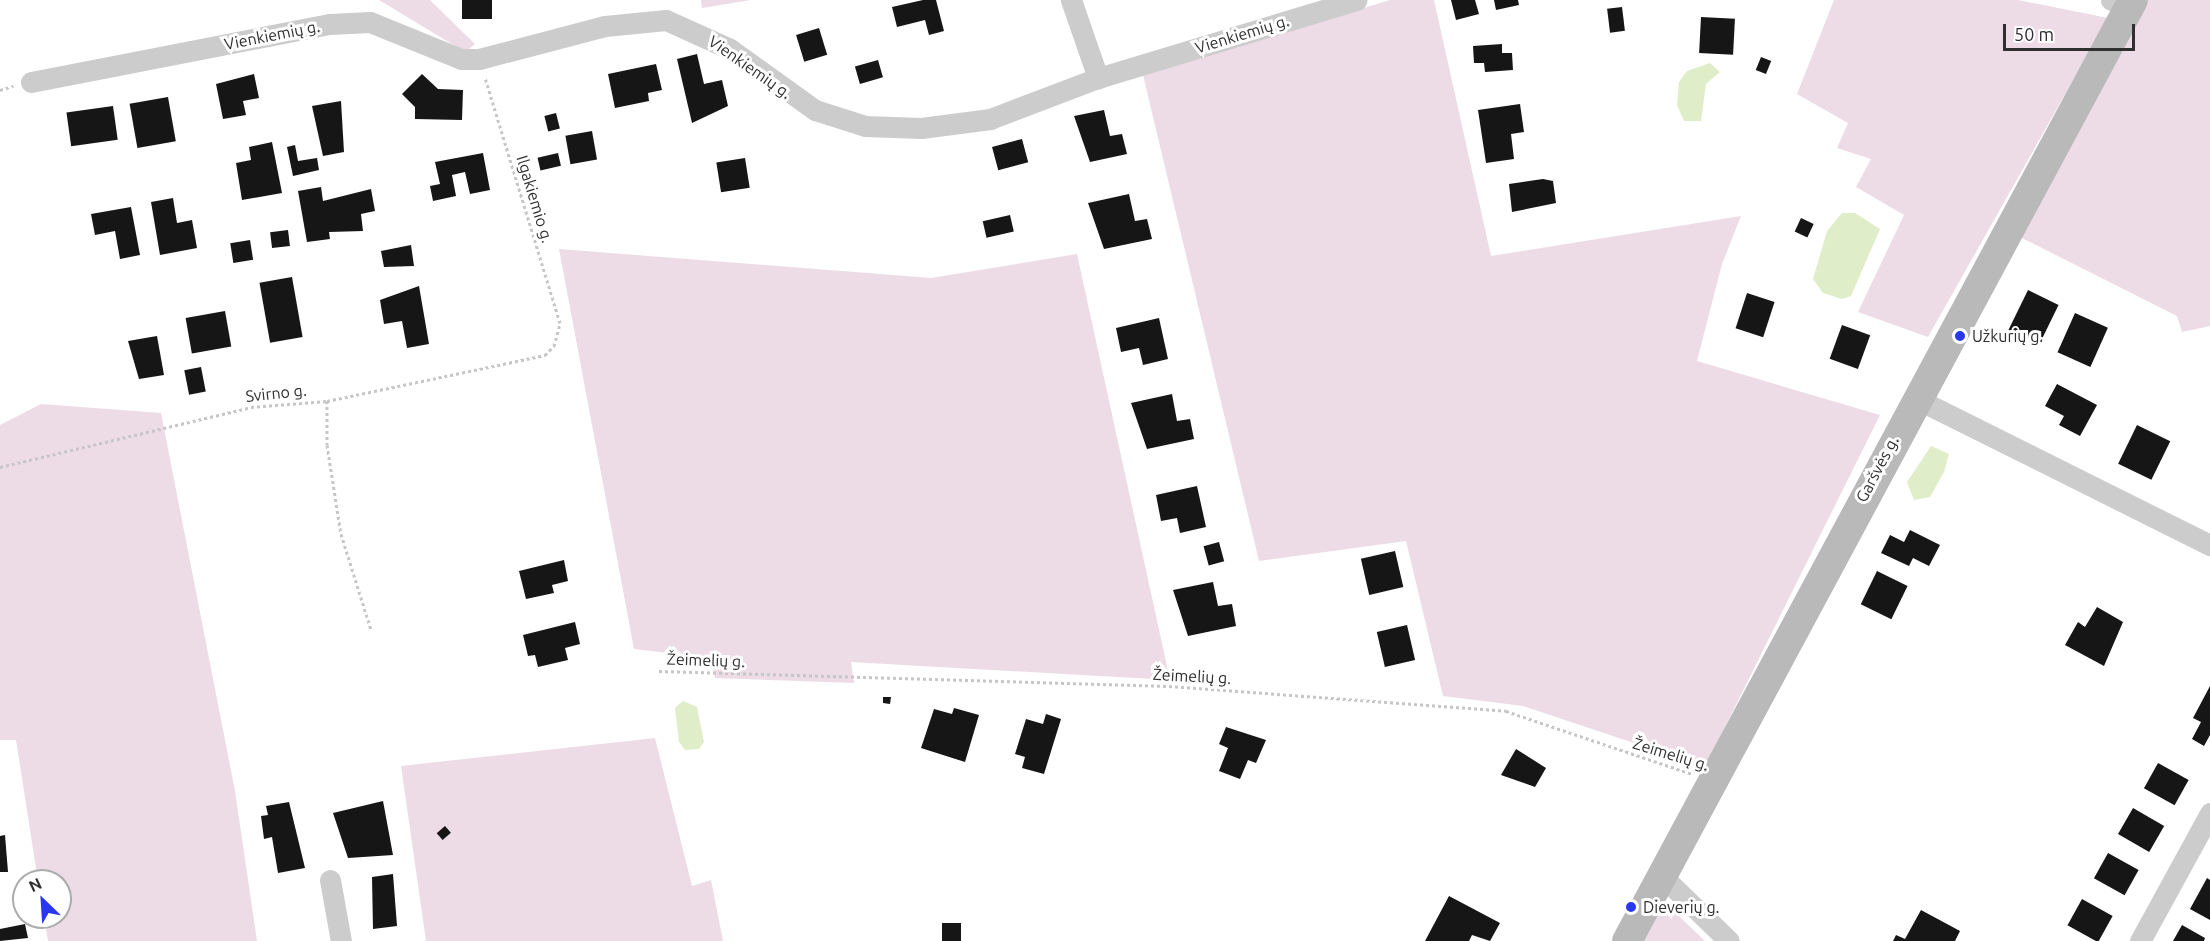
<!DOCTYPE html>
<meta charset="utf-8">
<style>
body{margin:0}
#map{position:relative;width:2210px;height:941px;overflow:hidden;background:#fff;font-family:Ubuntu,sans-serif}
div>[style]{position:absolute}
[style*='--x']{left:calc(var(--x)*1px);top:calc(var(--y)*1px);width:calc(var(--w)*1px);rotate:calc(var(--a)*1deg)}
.green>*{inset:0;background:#eddce5}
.water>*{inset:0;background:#dfeec8}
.building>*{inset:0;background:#161616;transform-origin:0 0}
.path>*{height:3px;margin-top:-1.5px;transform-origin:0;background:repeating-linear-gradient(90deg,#c6c6c6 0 3px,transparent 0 6px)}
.street>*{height:21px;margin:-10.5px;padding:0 10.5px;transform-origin:10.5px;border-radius:10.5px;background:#ccc}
.secondary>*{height:30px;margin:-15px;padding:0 15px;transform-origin:15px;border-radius:15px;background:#b9b9b9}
.dots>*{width:16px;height:16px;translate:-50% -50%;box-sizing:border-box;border:3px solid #fff;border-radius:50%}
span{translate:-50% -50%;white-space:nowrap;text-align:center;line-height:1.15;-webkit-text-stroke:6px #fff;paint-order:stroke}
.street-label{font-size:16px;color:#2f2f2f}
.poi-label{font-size:16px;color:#2f2f2f}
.left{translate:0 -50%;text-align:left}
.north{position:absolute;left:12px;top:869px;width:60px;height:60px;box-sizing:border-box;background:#fff;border:2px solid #acacac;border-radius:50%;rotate:335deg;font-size:16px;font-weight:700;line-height:24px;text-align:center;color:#2f2f2f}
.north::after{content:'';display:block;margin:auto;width:21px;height:27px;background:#2937ef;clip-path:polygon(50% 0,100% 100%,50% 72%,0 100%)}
.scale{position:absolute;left:2003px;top:24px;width:132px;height:27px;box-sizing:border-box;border:3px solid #2f2f2f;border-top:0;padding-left:8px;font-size:18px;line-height:21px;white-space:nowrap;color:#2f2f2f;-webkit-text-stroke:4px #fff;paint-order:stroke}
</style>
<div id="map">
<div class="green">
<div style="clip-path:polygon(379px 0,430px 0,475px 44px,465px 52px)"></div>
<div style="clip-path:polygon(701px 0,751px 0,702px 8px)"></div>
<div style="clip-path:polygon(1390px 0,1434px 0,1491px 256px,1741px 216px,1722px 264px,1697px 361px,1880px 415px,1705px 767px,1523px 706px,1443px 696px,1406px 541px,1259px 561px,1143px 75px)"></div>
<div style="clip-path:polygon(1834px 0,2018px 0,2108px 18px,1928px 337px,1858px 312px,1904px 215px,1856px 187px,1871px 159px,1837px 148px,1848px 123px,1797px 94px)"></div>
<div style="clip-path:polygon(2144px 0,2210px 0,2210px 326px,2182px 332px,2177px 316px,2018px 236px,2124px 48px)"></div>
<div style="clip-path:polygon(559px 249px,931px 278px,1077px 254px,1170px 680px,851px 662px,854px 683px,715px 678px,711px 658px,634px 649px)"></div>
<div style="clip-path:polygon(41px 404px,161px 413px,235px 791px,257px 941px,48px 941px,44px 917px,60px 917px,60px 881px,38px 881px,16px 740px,0 740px,0 425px)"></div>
<div style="clip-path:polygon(655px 738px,692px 886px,711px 880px,723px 941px,426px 941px,401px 766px)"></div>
<div style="clip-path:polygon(1659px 897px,1705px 941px,1636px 941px)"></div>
</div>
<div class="water">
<div style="clip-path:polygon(1710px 63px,1720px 72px,1706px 84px,1701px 121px,1684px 121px,1677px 105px,1679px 82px,1687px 71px)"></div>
<div style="clip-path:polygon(1842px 213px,1855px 213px,1880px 229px,1851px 296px,1842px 299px,1823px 293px,1813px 279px,1827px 231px)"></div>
<div style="clip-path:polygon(1931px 446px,1949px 454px,1944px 472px,1930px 497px,1914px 500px,1907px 482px)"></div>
<div style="clip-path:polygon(683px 701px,697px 707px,704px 742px,699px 749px,685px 750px,679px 742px,675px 708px)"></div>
</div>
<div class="building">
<div style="left:462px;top:0;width:30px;height:19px"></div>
<div style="clip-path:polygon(923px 0,936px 0,944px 31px,929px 35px,925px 20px,897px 27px,892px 7px)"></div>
<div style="clip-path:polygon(1451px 0,1475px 0,1479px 14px,1456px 20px)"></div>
<div style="clip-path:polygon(1494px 0,1518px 0,1519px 5px,1496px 10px)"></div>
<div style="left:1622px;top:7px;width:24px;height:15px;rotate:83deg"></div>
<div style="left:1701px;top:17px;width:34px;height:36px;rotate:3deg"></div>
<div style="left:819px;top:28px;width:28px;height:24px;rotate:73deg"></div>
<div style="clip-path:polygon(1502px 44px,1502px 53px,1512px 53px,1513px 70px,1485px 72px,1484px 63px,1474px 63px,1473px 46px)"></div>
<div style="clip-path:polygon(697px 54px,704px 84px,722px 80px,728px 106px,692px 123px,677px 59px)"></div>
<div style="left:1761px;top:57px;width:11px;height:14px;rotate:22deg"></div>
<div style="left:878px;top:60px;width:18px;height:24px;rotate:74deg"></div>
<div style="clip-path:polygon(656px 64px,662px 90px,648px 93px,649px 101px,615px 108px,608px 74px)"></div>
<div style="clip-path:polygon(254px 74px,259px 98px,243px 101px,246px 115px,223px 119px,216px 84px)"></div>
<div style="clip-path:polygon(422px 74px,438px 89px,463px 90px,462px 120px,415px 119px,415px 107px,402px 94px)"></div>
<div style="left:168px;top:97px;width:45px;height:39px;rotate:80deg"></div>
<div style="clip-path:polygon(341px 101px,344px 152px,323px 156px,312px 106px)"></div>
<div style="clip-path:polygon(1520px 104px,1524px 132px,1511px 134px,1514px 159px,1486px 163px,1478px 110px)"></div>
<div style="left:113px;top:106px;width:34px;height:47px;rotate:82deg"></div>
<div style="clip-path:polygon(1104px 110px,1110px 136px,1122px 134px,1127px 154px,1090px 162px,1074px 116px)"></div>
<div style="left:556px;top:113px;width:16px;height:12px;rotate:76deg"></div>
<div style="left:592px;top:131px;width:29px;height:27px;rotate:80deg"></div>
<div style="left:1022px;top:139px;width:24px;height:31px;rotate:75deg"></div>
<div style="clip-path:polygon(272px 142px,282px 193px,242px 200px,236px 163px,251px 160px,249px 147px)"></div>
<div style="clip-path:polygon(295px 145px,298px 161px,317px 158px,319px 170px,293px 176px,287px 147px)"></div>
<div style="clip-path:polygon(483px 153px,490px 190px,470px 194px,465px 172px,452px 175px,456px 196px,433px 201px,430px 186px,440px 184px,435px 162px)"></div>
<div style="left:558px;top:153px;width:13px;height:21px;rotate:77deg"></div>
<div style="left:745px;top:158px;width:30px;height:29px;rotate:81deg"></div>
<div style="clip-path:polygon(1543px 179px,1553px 181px,1556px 203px,1512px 212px,1509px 184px)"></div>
<div style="clip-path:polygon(321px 187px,323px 201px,371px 189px,375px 211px,361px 214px,363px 231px,329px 232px,330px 239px,307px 242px,298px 191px)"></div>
<div style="clip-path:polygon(1129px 194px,1135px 221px,1147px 219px,1152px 239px,1104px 249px,1088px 203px)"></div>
<div style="clip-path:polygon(173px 198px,177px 223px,192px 220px,197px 248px,160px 255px,151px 202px)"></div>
<div style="clip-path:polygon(131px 207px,140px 255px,120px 259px,115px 231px,95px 235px,91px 214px)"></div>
<div style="left:1010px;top:215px;width:17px;height:28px;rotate:77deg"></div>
<div style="left:1801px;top:218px;width:14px;height:15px;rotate:25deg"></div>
<div style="left:288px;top:230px;width:16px;height:18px;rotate:83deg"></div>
<div style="left:250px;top:240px;width:20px;height:20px;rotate:81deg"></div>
<div style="clip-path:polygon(411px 245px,414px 266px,384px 267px,381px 251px)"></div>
<div style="left:292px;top:277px;width:61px;height:33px;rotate:80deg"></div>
<div style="clip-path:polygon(419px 286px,429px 344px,407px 348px,402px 321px,384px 324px,380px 300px)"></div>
<div style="left:2028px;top:290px;width:34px;height:46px;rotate:26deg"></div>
<div style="left:1747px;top:293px;width:29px;height:37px;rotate:18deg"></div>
<div style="left:225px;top:311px;width:36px;height:40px;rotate:80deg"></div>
<div style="left:2075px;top:313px;width:36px;height:43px;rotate:24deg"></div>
<div style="clip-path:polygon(1159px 318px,1168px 359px,1143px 365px,1139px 348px,1121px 352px,1116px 328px)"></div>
<div style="left:1842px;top:325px;width:30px;height:36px;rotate:20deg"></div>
<div style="clip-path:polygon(157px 336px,164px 375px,139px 379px,128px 341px)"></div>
<div style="left:201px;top:367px;width:25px;height:17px;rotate:79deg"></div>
<div style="clip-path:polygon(2057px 384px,2097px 405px,2080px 436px,2059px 425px,2064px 416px,2045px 406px)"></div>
<div style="clip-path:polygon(1172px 394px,1177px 421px,1190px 419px,1194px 439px,1147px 449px,1131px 403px)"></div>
<div style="left:2137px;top:425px;width:37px;height:43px;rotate:26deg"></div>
<div style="clip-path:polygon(1197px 486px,1206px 527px,1180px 533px,1177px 518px,1161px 521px,1156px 495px)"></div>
<div style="clip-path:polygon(1910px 530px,1940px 545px,1929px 566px,1913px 558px,1909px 566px,1881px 553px,1890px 535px,1904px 542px)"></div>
<div style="left:1219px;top:542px;width:20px;height:16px;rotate:75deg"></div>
<div style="left:1395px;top:551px;width:37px;height:35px;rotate:77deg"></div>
<div style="clip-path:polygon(564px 560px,568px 581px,552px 585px,554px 593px,526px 599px,519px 571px)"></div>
<div style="left:1877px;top:571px;width:34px;height:37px;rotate:26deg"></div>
<div style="clip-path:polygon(1213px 582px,1218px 606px,1232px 604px,1236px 626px,1188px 636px,1173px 590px)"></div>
<div style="clip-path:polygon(2097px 607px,2123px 622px,2104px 666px,2065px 645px,2078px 622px,2085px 627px)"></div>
<div style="clip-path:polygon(575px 622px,580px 644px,565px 648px,568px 660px,538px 667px,535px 655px,528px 656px,523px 635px)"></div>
<div style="left:1407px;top:625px;width:36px;height:31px;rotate:77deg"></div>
<div style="clip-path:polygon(2210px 686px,2210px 735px,2204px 746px,2192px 739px,2201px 722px,2193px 718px)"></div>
<div style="clip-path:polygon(883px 697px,891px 697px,890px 704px,883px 703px)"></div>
<div style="clip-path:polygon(954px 708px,979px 715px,965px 762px,921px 748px,934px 709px,952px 714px)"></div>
<div style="clip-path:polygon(1046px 714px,1061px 719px,1044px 774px,1022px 768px,1025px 757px,1015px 754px,1026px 719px,1043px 724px)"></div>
<div style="clip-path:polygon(1226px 727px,1266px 740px,1256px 763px,1248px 760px,1240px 779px,1219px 771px,1228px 748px,1219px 744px)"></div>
<div style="clip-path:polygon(1516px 749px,1546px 768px,1535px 787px,1501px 775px)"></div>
<div style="left:2158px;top:763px;width:35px;height:29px;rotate:29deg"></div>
<div style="clip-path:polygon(383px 801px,393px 855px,348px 858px,333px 813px)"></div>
<div style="clip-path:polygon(289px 802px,305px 868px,278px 873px,272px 837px,264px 839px,261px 816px,268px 815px,266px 806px)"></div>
<div style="left:2133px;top:808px;width:36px;height:30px;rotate:30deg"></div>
<div style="left:445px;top:826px;width:9px;height:11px;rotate:49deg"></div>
<div style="clip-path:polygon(5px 835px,8px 872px,0 872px,0 836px)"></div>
<div style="left:2108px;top:853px;width:35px;height:29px;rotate:29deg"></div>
<div style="clip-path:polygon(393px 874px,397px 926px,373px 929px,372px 877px)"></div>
<div style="clip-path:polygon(2207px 878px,2210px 880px,2210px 920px,2190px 909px)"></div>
<div style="clip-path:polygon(1449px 896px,1500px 923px,1490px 941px,1472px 935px,1469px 941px,1425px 941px)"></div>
<div style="left:2082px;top:899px;width:35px;height:30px;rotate:29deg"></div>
<div style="clip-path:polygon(1921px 910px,1960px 931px,1955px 941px,1893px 941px,1896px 935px,1905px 939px)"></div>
<div style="left:961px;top:923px;width:18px;height:19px;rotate:90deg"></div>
<div style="clip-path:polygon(25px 924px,28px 938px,0 941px,0 929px)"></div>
<div style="clip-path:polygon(2182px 925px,2205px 938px,2204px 941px,2173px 941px)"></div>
</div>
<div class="path">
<div style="--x:0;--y:90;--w:14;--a:-17"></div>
<div style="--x:327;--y:401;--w:44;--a:90"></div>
<div style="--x:327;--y:445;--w:90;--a:81.1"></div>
<div style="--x:341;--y:534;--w:101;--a:72.6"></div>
<div style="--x:0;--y:467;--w:258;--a:-13.4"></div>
<div style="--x:251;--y:407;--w:76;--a:-4.5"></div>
<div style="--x:327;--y:401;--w:223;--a:-11.9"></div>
<div style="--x:545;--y:355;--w:13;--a:-45"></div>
<div style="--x:554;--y:346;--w:24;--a:-75"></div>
<div style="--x:560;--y:323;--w:257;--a:-107"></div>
<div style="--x:659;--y:671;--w:510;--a:1.68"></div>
<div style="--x:1169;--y:686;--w:338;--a:4.2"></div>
<div style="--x:1506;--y:711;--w:196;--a:18.7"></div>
</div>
<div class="street">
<div style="--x:1071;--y:0;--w:83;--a:70.9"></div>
<div style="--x:2111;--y:0;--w:20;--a:11"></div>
<div style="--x:31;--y:82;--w:305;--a:-11"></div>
<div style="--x:330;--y:24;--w:40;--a:-2.9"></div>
<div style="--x:370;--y:22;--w:98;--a:22.1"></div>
<div style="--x:461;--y:59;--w:18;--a:0"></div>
<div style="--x:479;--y:59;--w:130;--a:-14.7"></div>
<div style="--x:605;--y:26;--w:61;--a:-5.6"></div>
<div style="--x:666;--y:20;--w:70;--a:24.4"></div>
<div style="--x:730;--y:49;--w:105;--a:35.7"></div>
<div style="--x:815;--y:110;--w:52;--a:17.7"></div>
<div style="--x:865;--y:126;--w:56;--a:2"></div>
<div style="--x:921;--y:128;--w:70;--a:-7.4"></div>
<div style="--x:990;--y:119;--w:116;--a:-20.8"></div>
<div style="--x:1098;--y:78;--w:270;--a:-16.8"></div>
<div style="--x:1915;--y:398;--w:330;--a:26.5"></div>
<div style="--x:1662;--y:876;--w:93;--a:44.1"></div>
<div style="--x:330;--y:880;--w:62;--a:79.8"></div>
<div style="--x:2140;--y:941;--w:146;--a:-61.3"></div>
</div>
<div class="secondary">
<div style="--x:1627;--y:941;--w:1068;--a:-61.73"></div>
</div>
<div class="dots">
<div style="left:1960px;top:336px;background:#2937ef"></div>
<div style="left:1631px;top:907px;background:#2937ef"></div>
</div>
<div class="street-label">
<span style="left:1242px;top:34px;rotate:-17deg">Vienkiemių g.</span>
<span style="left:272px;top:35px;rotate:-11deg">Vienkiemių g.</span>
<span style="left:750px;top:67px;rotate:35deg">Vienkiemių g.</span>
<span style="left:535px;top:199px;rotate:73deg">Ilgakiemio g.</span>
<span style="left:276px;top:393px;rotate:-6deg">Svirno g.</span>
<span style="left:1877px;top:469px;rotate:-62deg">Garšvės g.</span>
<span style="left:706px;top:660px;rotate:2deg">Žeimelių g.</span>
<span style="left:1192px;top:676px;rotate:3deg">Žeimelių g.</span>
<span style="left:1671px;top:754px;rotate:17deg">Žeimelių g.</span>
</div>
<div class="poi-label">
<span class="left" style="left:1972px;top:336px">Užkurių g.</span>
<span class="left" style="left:1643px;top:907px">Dieverių g.</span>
</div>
<div class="north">N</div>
<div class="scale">50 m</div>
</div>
